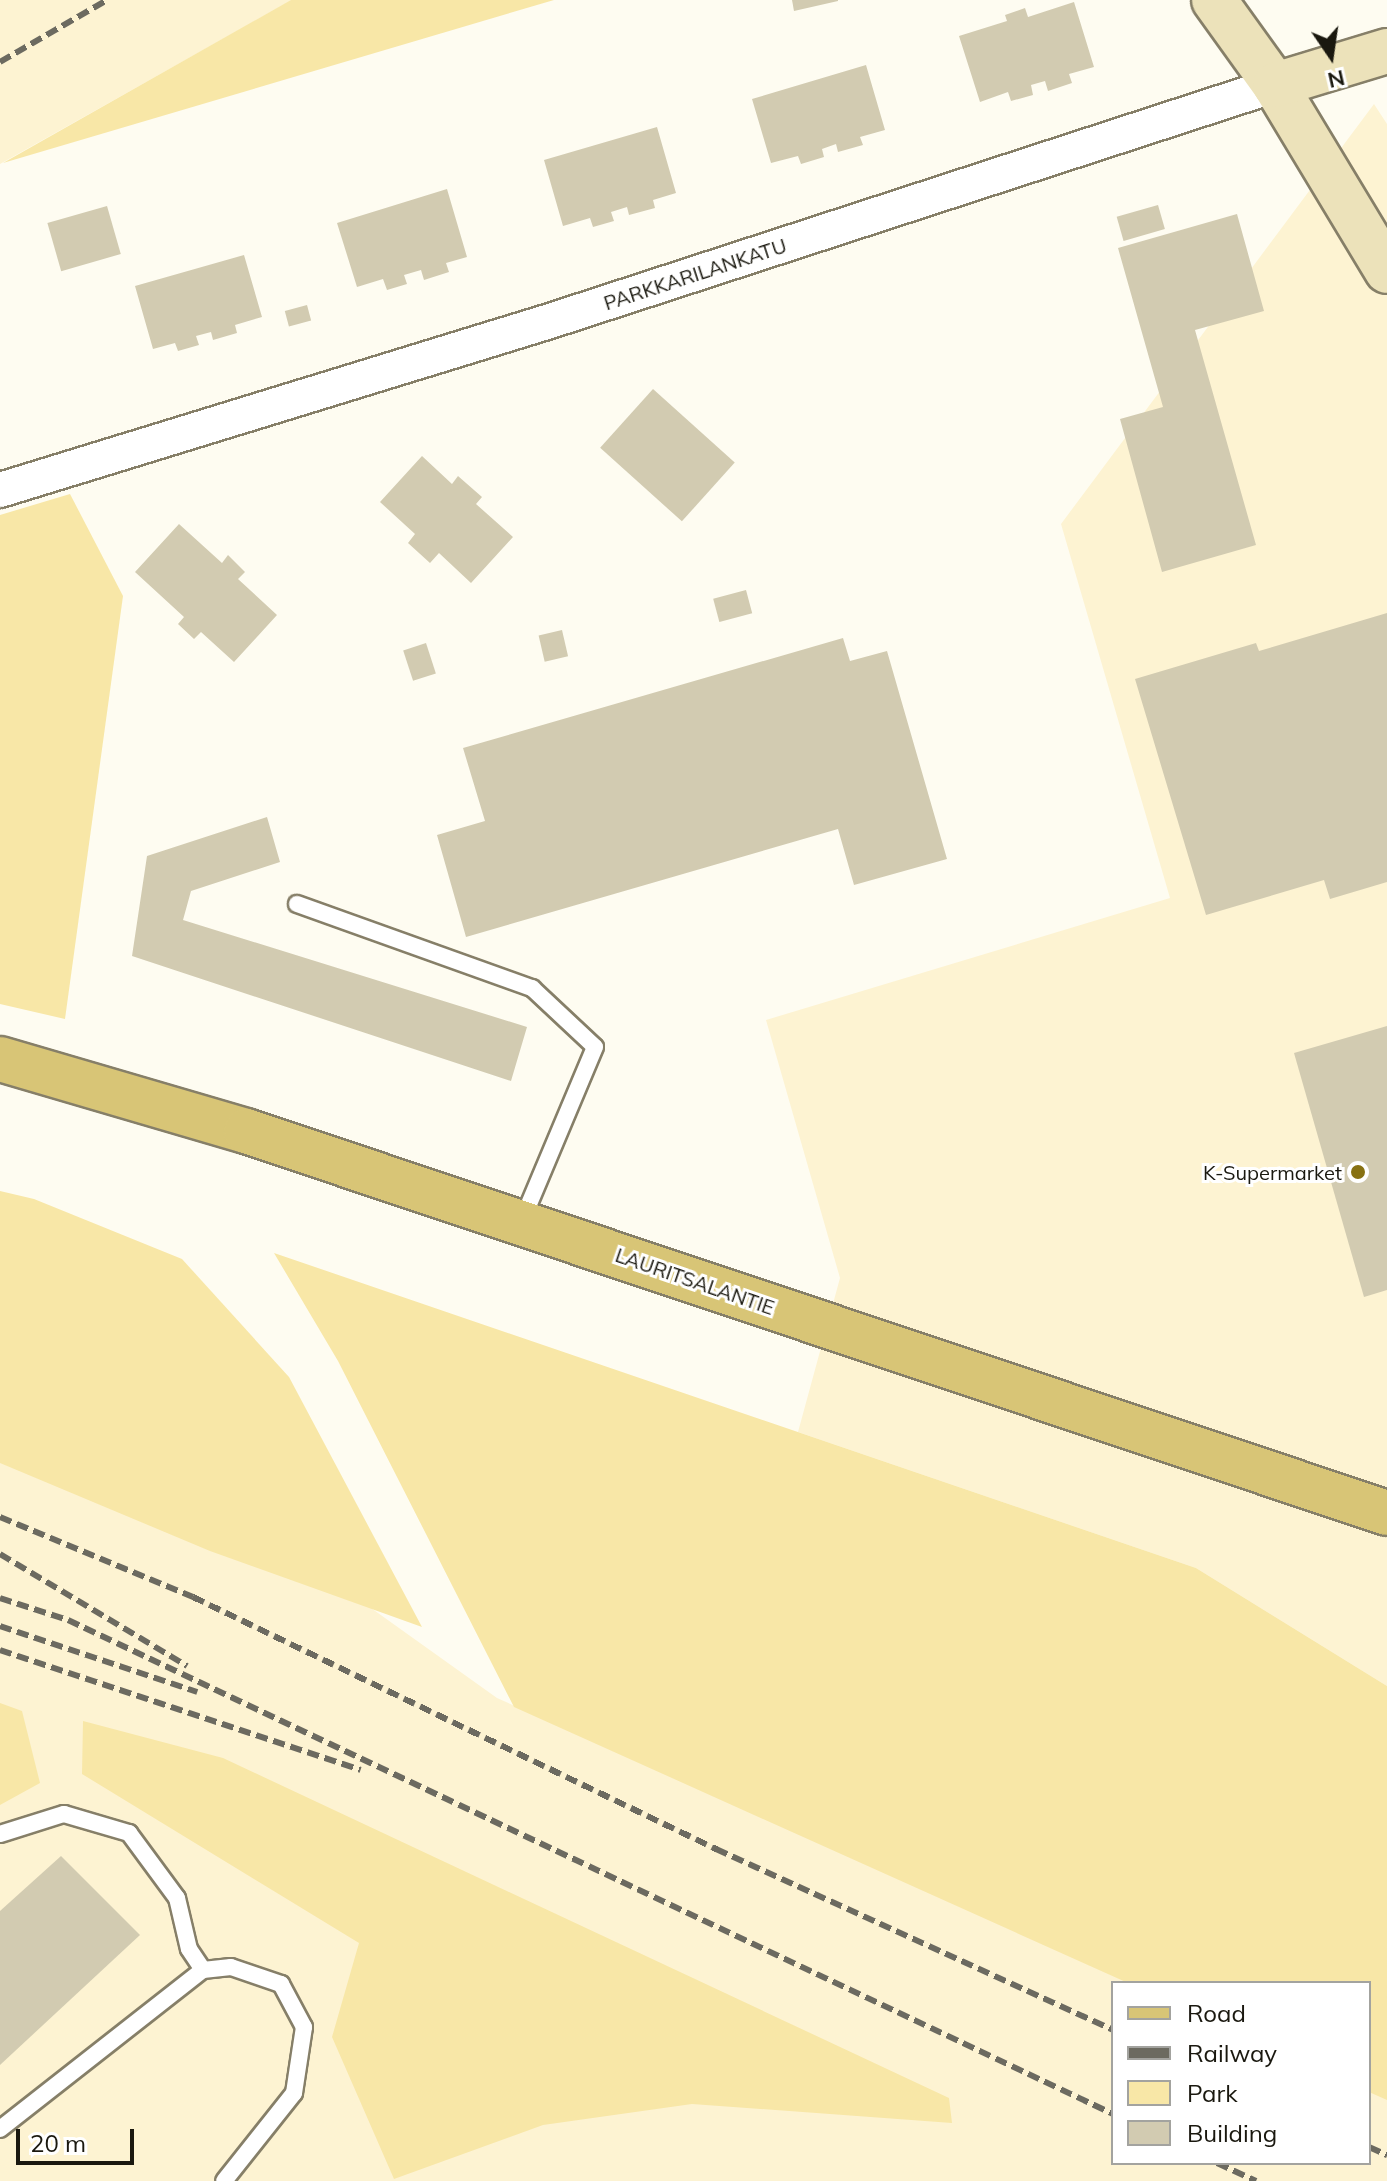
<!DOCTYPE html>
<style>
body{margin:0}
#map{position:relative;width:1387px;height:2181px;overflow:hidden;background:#fefcf1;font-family:Mulish,sans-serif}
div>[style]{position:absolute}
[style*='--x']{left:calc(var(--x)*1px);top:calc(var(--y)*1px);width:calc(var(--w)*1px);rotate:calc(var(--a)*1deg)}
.built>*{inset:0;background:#fdf3d2}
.green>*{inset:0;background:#f8e7a7}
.building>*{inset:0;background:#d2cbb1;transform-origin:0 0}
.roads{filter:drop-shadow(2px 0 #867f68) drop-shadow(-2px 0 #867f68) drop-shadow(0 2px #867f68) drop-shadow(0 -2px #867f68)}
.lane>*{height:16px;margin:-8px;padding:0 8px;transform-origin:8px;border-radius:8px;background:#fff}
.street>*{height:34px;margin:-17px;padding:0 17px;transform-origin:17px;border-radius:17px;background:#fff}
.secondary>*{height:44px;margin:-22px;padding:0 22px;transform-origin:22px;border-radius:22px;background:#ece2ba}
.primary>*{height:44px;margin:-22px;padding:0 22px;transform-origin:22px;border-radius:22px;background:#d8c576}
.rail>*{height:6px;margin-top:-3px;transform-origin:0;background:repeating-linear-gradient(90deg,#6c6a60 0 12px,transparent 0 18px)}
.dots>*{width:22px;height:22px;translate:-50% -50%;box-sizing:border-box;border:4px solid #fff;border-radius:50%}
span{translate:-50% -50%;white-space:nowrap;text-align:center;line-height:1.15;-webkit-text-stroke:6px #fff;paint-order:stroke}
.street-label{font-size:20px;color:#1a180f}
.poi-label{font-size:20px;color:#1a180f}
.right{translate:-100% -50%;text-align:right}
.legend{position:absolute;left:1111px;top:1981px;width:260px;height:184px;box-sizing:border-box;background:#fff;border:2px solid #a3a39f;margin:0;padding:10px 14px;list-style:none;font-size:24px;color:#1a180f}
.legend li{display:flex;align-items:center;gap:16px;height:40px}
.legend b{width:40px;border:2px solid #a3a39f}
.north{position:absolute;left:1291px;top:16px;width:80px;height:80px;-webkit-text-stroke:6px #fff;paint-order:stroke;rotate:167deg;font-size:22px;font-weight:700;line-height:32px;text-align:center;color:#1a180f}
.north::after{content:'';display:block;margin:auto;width:28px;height:36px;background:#1a180f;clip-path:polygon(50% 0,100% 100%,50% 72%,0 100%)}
.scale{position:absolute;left:16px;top:2129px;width:118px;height:36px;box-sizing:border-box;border:4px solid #1a180f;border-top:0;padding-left:10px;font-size:24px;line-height:28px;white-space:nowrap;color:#1a180f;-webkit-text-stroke:6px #fff;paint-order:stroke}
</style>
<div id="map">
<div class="built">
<div style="clip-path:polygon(0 0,292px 0,0 164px)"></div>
<div style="clip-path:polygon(1374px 104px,1387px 124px,1387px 1686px,1196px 1568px,798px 1432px,840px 1278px,766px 1020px,1170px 898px,1061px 524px)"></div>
<div style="clip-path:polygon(0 1448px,273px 1538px,497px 1698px,1131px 1983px,1113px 1983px,1113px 2163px,1369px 2163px,1369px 2087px,1387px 2094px,1387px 2181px,0 2181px)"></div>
</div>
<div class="green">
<div style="clip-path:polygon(292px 0,554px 0,3px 163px,291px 0)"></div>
<div style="clip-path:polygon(70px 494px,123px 596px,65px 1019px,0 1004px,0 515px)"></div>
<div style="clip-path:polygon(0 1191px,34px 1199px,182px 1259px,289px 1377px,422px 1627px,210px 1551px,0 1463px)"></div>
<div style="clip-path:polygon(274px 1253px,1196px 1568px,1387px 1686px,1387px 2100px,1369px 2092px,1369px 1983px,1128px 1983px,514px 1707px,338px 1361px)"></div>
<div style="clip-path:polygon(0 1703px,22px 1711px,40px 1783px,0 1805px)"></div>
<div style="clip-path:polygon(83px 1721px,223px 1758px,949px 2098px,952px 2123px,692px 2104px,543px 2125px,394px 2179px,332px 2037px,359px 1943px,82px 1774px)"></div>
</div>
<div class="building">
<div style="clip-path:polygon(792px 0,838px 0,838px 1px,794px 11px)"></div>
<div style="clip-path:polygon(1074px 2px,1094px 67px,1069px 74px,1072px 83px,1048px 91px,1045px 81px,1031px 85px,1033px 95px,1011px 101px,1008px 92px,980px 102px,959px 36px,1007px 21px,1005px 15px,1025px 8px,1028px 17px)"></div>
<div style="clip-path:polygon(866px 65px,885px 130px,860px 137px,863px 145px,838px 152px,836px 144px,822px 149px,824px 157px,801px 164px,798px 156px,771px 163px,752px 99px)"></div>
<div style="clip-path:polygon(657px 127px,676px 193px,653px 200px,655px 208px,629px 215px,627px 207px,611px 212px,614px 221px,593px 227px,590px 218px,563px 226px,544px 160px)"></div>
<div style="clip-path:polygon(447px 189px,467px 257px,446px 263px,449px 272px,424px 280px,421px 270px,404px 275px,407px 284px,387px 290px,383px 279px,357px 287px,337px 223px)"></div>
<div style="left:1158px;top:205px;width:25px;height:43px;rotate:74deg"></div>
<div style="left:107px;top:206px;width:50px;height:62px;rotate:74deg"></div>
<div style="clip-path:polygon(1237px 214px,1264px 311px,1195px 330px,1256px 545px,1162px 572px,1120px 419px,1163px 407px,1118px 248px)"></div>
<div style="clip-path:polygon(244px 255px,262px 317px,235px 325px,237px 333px,213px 340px,211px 332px,196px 336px,199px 345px,178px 351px,175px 343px,153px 349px,135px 286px)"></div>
<div style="left:307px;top:305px;width:16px;height:23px;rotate:75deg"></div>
<div style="left:653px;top:389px;width:110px;height:79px;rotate:42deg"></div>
<div style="clip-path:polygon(422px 456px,452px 484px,458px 476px,482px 497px,476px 504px,513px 537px,471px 583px,439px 553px,430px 563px,408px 543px,415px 534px,380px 502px)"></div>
<div style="clip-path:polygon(179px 524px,222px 563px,228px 555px,245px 572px,238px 579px,277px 615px,234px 662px,201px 632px,194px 639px,178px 624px,184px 617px,135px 572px)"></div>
<div style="left:746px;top:590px;width:24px;height:34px;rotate:75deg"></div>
<div style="clip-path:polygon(1387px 613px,1387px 882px,1330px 899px,1324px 880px,1206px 915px,1135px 679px,1256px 643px,1259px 651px)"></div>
<div style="left:562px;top:630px;width:27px;height:24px;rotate:77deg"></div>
<div style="clip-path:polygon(843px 638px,850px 661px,887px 651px,947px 859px,854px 885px,838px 829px,466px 937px,437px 835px,485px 821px,463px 748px)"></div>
<div style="left:426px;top:643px;width:32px;height:24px;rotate:72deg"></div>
<div style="clip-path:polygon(267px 817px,280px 862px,191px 891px,183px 920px,527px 1027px,511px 1081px,132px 956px,147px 856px)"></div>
<div style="clip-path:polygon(1387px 1026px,1387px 1290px,1364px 1297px,1294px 1053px)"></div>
<div style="clip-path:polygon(61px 1856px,140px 1935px,0 2065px,0 1911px)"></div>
</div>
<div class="roads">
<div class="lane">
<div style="--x:297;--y:904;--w:250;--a:19.7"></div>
<div style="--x:532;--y:988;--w:86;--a:43.1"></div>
<div style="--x:595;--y:1047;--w:189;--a:112.8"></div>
<div style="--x:0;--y:1834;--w:67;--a:-17.4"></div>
<div style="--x:64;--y:1814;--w:68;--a:16.3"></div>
<div style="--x:129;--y:1833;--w:81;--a:53.6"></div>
<div style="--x:177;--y:1898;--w:52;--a:76.8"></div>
<div style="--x:189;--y:1949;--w:25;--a:56"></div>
<div style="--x:0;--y:2129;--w:258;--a:-38.1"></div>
<div style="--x:203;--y:1970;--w:28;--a:-6"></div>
<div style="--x:231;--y:1967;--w:53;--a:18.8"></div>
<div style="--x:281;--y:1984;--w:49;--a:61.9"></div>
<div style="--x:304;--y:2027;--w:67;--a:98.6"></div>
<div style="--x:294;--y:2093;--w:112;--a:128.5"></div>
</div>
<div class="street">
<div style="--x:0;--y:490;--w:575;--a:-17.08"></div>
<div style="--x:550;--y:321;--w:762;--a:-18.03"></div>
</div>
<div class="secondary">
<div style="--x:1214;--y:0;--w:105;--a:54.3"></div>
<div style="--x:1275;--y:85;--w:217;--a:58.9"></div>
<div style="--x:1275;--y:85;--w:117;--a:-16.9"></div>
</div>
<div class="primary">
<div style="--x:0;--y:1059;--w:256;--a:16.3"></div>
<div style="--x:246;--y:1131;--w:1203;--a:18.51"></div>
</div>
</div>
<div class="rail">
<div style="--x:0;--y:62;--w:124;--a:-30.1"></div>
<div style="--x:0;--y:1517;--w:209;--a:22.5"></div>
<div style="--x:193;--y:1597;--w:581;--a:25.73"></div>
<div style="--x:716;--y:1849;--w:436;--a:24.5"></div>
<div style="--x:0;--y:1554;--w:218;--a:30.9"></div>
<div style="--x:0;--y:1598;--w:71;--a:17.9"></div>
<div style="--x:68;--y:1620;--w:1156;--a:25.3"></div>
<div style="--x:0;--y:1626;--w:208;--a:18.5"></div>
<div style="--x:0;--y:1650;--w:380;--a:18.4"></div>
<div style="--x:1369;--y:2147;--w:20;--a:24"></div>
<div style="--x:1217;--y:2163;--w:43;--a:24.8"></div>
</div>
<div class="dots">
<div style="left:1358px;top:1172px;background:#877112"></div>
</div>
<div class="street-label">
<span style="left:695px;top:274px;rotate:-18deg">PARKKARILANKATU</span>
<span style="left:695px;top:1281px;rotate:19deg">LAURITSALANTIE</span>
</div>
<div class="poi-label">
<span class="right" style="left:1342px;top:1172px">K-Supermarket</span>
</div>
<ul class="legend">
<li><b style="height:10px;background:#d8c576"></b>Road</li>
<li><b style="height:10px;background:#6c6a60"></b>Railway</li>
<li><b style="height:22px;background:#f8e7a7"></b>Park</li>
<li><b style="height:22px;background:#d2cbb1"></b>Building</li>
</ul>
<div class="north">N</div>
<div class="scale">20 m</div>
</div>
